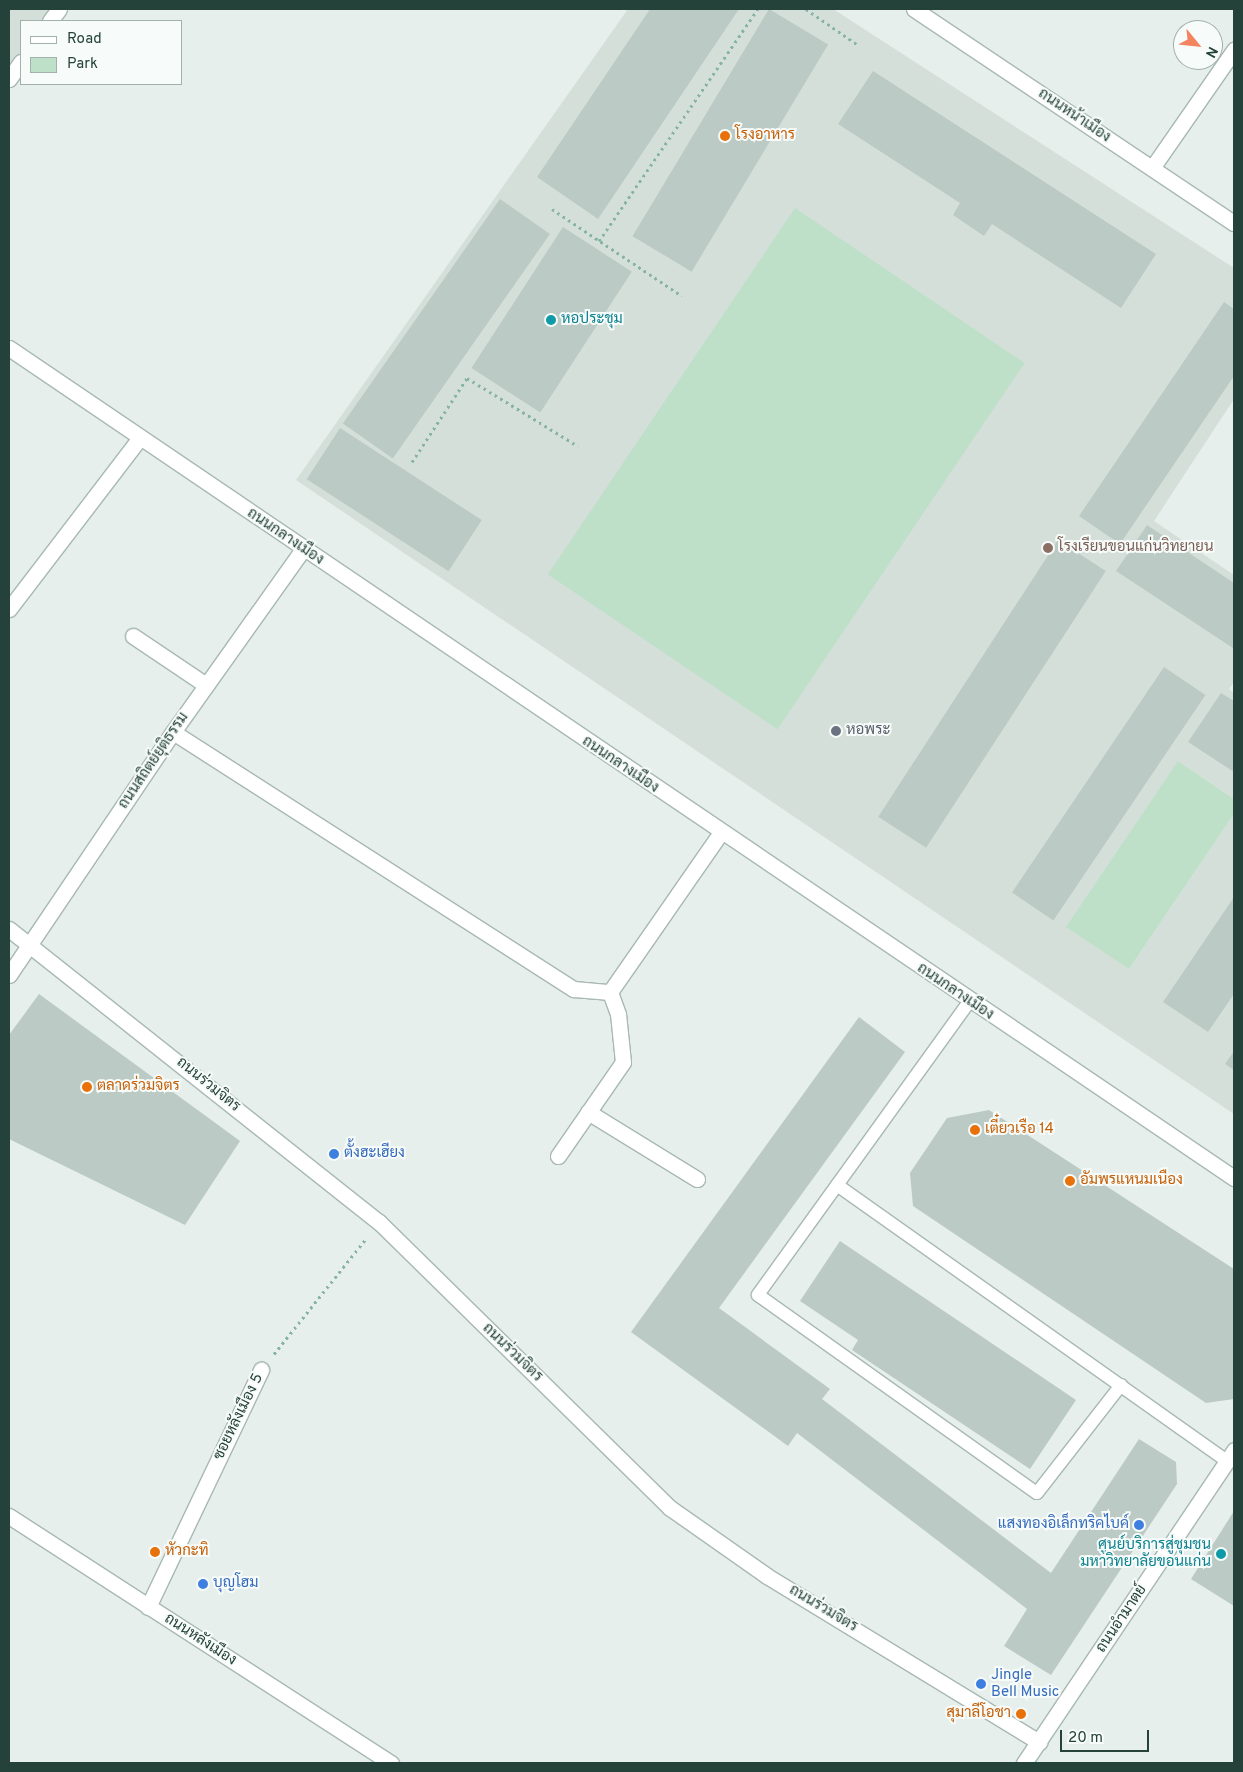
<!DOCTYPE html>
<meta charset="utf-8">
<style>
body{margin:0}
#map{position:relative;width:1243px;height:1772px;overflow:hidden;background:#e6efeb;font-family:Overpass,Sarabun,sans-serif}
div>[style]{position:absolute}
[style*='--x']{left:calc(var(--x)*1px);top:calc(var(--y)*1px);width:calc(var(--w)*1px);rotate:calc(var(--a)*1deg)}
.built>*{inset:0;background:#d4dfda}
.green>*{inset:0;background:#bfe0c8;transform-origin:0 0}
.building>*{inset:0;background:#bbcac4;transform-origin:0 0}
.path>*{height:3px;margin-top:-1.5px;transform-origin:0;background:repeating-linear-gradient(90deg,#86b3a5 0 2.5px,transparent 0 6.5px)}
.roads{filter:drop-shadow(1px 0 #a8b8b2) drop-shadow(-1px 0 #a8b8b2) drop-shadow(0 1px #a8b8b2) drop-shadow(0 -1px #a8b8b2)}
.lane>*{height:12px;margin:-6px;padding:0 6px;transform-origin:6px;border-radius:6px;background:#fff}
.street>*{height:15px;margin:-7.5px;padding:0 7.5px;transform-origin:7.5px;border-radius:7.5px;background:#fff}
.secondary>*{height:15px;margin:-7.5px;padding:0 7.5px;transform-origin:7.5px;border-radius:7.5px;background:#fff}
.dots>*{width:14px;height:14px;translate:-50% -50%;box-sizing:border-box;border:2px solid #f7fbf9;border-radius:50%}
span{translate:-50% -50%;white-space:nowrap;text-align:center;line-height:1.15;-webkit-text-stroke:4px #f7fbf9;paint-order:stroke}
.street-label{font-size:15px;color:#24423a}
.food-label{font-size:15px;color:#c56008}
.left{translate:0 -50%;text-align:left}
.right{translate:-100% -50%;text-align:right}
.culture-label{font-size:15px;color:#0d838f}
.education-label{font-size:15px;color:#785e54}
.worship-label{font-size:15px;color:#5b616d}
.shop-label{font-size:15px;color:#366cbe}
.frame{position:absolute;inset:0;border:10px solid #24423a;pointer-events:none}
.legend{position:absolute;left:20px;top:20px;width:162px;height:65px;box-sizing:border-box;background:#f7fbf9;border:1px solid #a3b1ad;margin:0;padding:6px 9px;list-style:none;font-size:15px;color:#24423a}
.legend li{display:flex;align-items:center;gap:10px;height:25px}
.legend b{width:25px;border:1px solid #a3b1ad}
.north{position:absolute;left:1173px;top:20px;width:50px;height:50px;box-sizing:border-box;background:#f7fbf9;border:1px solid #a3b1ad;border-radius:50%;rotate:118deg;font-size:14px;font-weight:700;line-height:20px;text-align:center;color:#24423a}
.north::after{content:'';display:block;margin:auto;width:18px;height:22px;background:#f4845f;clip-path:polygon(50% 0,100% 100%,50% 72%,0 100%)}
.scale{position:absolute;left:1060px;top:1730px;width:89px;height:22px;box-sizing:border-box;border:2px solid #24423a;border-top:0;padding-left:6px;font-size:15px;line-height:18px;white-space:nowrap;color:#24423a;-webkit-text-stroke:4px #f7fbf9;paint-order:stroke}
</style>
<div id="map">
<div class="built">
<div style="clip-path:polygon(9px 9px,59px 9px,50px 21px,21px 21px,21px 62px,9px 79px)"></div>
<div style="clip-path:polygon(628px 9px,833px 9px,1234px 268px,1234px 399px,1154px 521px,1234px 575px,1234px 682px,1229px 689px,1234px 693px,1234px 799px,1178px 761px,1129px 969px,1234px 814px,1234px 1114px,296px 480px)"></div>
</div>
<div class="green">
<div style="left:795px;top:208px;width:277px;height:442px;rotate:34deg"></div>
<div style="clip-path:polygon(1178px 761px,1234px 799px,1234px 814px,1129px 969px,1066px 927px)"></div>
</div>
<div class="building">
<div style="clip-path:polygon(650px 9px,739px 9px,598px 219px,537px 177px)"></div>
<div style="left:769px;top:9px;width:69px;height:265px;rotate:31deg"></div>
<div style="clip-path:polygon(873px 71px,1156px 254px,1121px 308px,992px 224px,984px 236px,953px 215px,960px 203px,838px 124px)"></div>
<div style="left:500px;top:199px;width:61px;height:274px;rotate:35deg"></div>
<div style="left:563px;top:227px;width:82px;height:168px;rotate:33deg"></div>
<div style="clip-path:polygon(1224px 302px,1234px 309px,1234px 376px,1120px 544px,1079px 516px)"></div>
<div style="left:340px;top:428px;width:169px;height:61px;rotate:33deg"></div>
<div style="clip-path:polygon(1147px 525px,1234px 583px,1233px 648px,1116px 571px)"></div>
<div style="left:1058px;top:540px;width:57px;height:330px;rotate:33deg"></div>
<div style="left:1164px;top:667px;width:50px;height:272px;rotate:34deg"></div>
<div style="clip-path:polygon(1221px 693px,1234px 701px,1234px 772px,1188px 742px)"></div>
<div style="clip-path:polygon(1234px 897px,1234px 994px,1208px 1032px,1163px 1002px)"></div>
<div style="clip-path:polygon(39px 994px,240px 1141px,185px 1225px,9px 1139px,9px 1035px)"></div>
<div style="clip-path:polygon(859px 1017px,905px 1052px,719px 1308px,830px 1389px,822px 1399px,1051px 1573px,1139px 1439px,1176px 1462px,1177px 1484px,1051px 1675px,1004px 1646px,1027px 1609px,797px 1433px,788px 1446px,631px 1332px)"></div>
<div style="clip-path:polygon(1234px 1051px,1234px 1070px,1225px 1064px)"></div>
<div style="clip-path:polygon(989px 1110px,1234px 1269px,1234px 1399px,1206px 1403px,913px 1206px,910px 1173px,947px 1118px)"></div>
<div style="clip-path:polygon(840px 1241px,1076px 1400px,1030px 1469px,852px 1350px,858px 1340px,800px 1301px)"></div>
<div style="clip-path:polygon(1234px 1511px,1234px 1606px,1191px 1579px)"></div>
</div>
<div class="path">
<div style="--x:806;--y:9;--w:63;--a:34.7"></div>
<div style="--x:552;--y:209;--w:156;--a:33.8"></div>
<div style="--x:599;--y:241;--w:281;--a:-55.6"></div>
<div style="--x:412;--y:462;--w:100;--a:-56.8"></div>
<div style="--x:467;--y:378;--w:130;--a:31.5"></div>
<div style="--x:274;--y:1354;--w:146;--a:-51.4"></div>
</div>
<div class="roads">
<div class="lane">
<div style="--x:969;--y:1002;--w:361;--a:125.8"></div>
<div style="--x:758;--y:1295;--w:342;--a:35.4"></div>
<div style="--x:1037;--y:1493;--w:137;--a:-52.1"></div>
<div style="--x:837;--y:1185;--w:478;--a:35.3"></div>
</div>
<div class="street">
<div style="--x:1152;--y:168;--w:144;--a:-55.2"></div>
<div style="--x:9;--y:609;--w:214;--a:-52.6"></div>
<div style="--x:133;--y:636;--w:88;--a:33.9"></div>
<div style="--x:173;--y:732;--w:476;--a:32.7"></div>
<div style="--x:574;--y:989;--w:36;--a:5"></div>
<div style="--x:610;--y:992;--w:193;--a:-55.2"></div>
<div style="--x:9;--y:929;--w:472;--a:38.4"></div>
<div style="--x:379;--y:1222;--w:408;--a:44.5"></div>
<div style="--x:670;--y:1508;--w:118;--a:35"></div>
<div style="--x:767;--y:1576;--w:319;--a:31.4"></div>
<div style="--x:588;--y:1112;--w:128;--a:31.6"></div>
<div style="--x:558;--y:1156;--w:114;--a:-55.3"></div>
<div style="--x:623;--y:1062;--w:48;--a:-95.9"></div>
<div style="--x:618;--y:1014;--w:23;--a:-110"></div>
<div style="--x:148;--y:1607;--w:263;--a:-64.5"></div>
</div>
<div class="secondary">
<div style="--x:914;--y:9;--w:385;--a:33.8"></div>
<div style="--x:50;--y:21;--w:15;--a:-53"></div>
<div style="--x:9;--y:79;--w:21;--a:-55"></div>
<div style="--x:9;--y:348;--w:1480;--a:34.12"></div>
<div style="--x:9;--y:975;--w:293;--a:-56"></div>
<div style="--x:173;--y:732;--w:224;--a:-54.6"></div>
<div style="--x:9;--y:1516;--w:455;--a:32.9"></div>
<div style="--x:1024;--y:1763;--w:377;--a:-56.1"></div>
</div>
</div>
<div class="dots">
<div style="left:725px;top:136px;background:#e8710a"></div>
<div style="left:551px;top:320px;background:#0f9aa8"></div>
<div style="left:1048px;top:548px;background:#8d6e63"></div>
<div style="left:836px;top:731px;background:#6b7280"></div>
<div style="left:87px;top:1087px;background:#e8710a"></div>
<div style="left:975px;top:1130px;background:#e8710a"></div>
<div style="left:334px;top:1154px;background:#3f7fe0"></div>
<div style="left:1070px;top:1181px;background:#e8710a"></div>
<div style="left:1139px;top:1525px;background:#3f7fe0"></div>
<div style="left:155px;top:1552px;background:#e8710a"></div>
<div style="left:1221px;top:1554px;background:#0f9aa8"></div>
<div style="left:203px;top:1584px;background:#3f7fe0"></div>
<div style="left:981px;top:1684px;background:#3f7fe0"></div>
<div style="left:1021px;top:1714px;background:#e8710a"></div>
</div>
<div class="street-label">
<span style="left:1074px;top:116px;rotate:34deg">ถนนหน้าเมือง</span>
<span style="left:285px;top:537px;rotate:34deg">ถนนกลางเมือง</span>
<span style="left:154px;top:761px;rotate:-56deg">ถนนสถิตย์ยุติธรรม</span>
<span style="left:620px;top:765px;rotate:34deg">ถนนกลางเมือง</span>
<span style="left:955px;top:992px;rotate:34deg">ถนนกลางเมือง</span>
<span style="left:208px;top:1085px;rotate:39deg">ถนนร่วมจิตร</span>
<span style="left:512px;top:1353px;rotate:44deg">ถนนร่วมจิตร</span>
<span style="left:239px;top:1417px;rotate:-64deg">ซอยหลังเมือง 5</span>
<span style="left:823px;top:1609px;rotate:31deg">ถนนร่วมจิตร</span>
<span style="left:1122px;top:1619px;rotate:-56deg">ถนนอำมาตย์</span>
<span style="left:200px;top:1640px;rotate:33deg">ถนนหลังเมือง</span>
</div>
<div class="food-label">
<span class="left" style="left:735px;top:136px">โรงอาหาร</span>
<span class="left" style="left:97px;top:1087px">ตลาดร่วมจิตร</span>
<span class="left" style="left:985px;top:1130px">เตี๋ยวเรือ 14</span>
<span class="left" style="left:1080px;top:1181px">อัมพรแหนมเนือง</span>
<span class="left" style="left:165px;top:1552px">หัวกะทิ</span>
<span class="right" style="left:1011px;top:1714px">สุมาลีโอชา</span>
</div>
<div class="culture-label">
<span class="left" style="left:561px;top:320px">หอประชุม</span>
<span class="right" style="left:1211px;top:1554px">ศูนย์บริการสู่ชุมชน<br>มหาวิทยาลัยขอนแก่น</span>
</div>
<div class="education-label">
<span class="left" style="left:1058px;top:548px">โรงเรียนขอนแก่นวิทยายน</span>
</div>
<div class="worship-label">
<span class="left" style="left:846px;top:731px">หอพระ</span>
</div>
<div class="shop-label">
<span class="left" style="left:344px;top:1154px">ตั้งฮะเฮียง</span>
<span class="right" style="left:1129px;top:1525px">แสงทองอิเล็กทริคไบค์</span>
<span class="left" style="left:213px;top:1584px">บุญโฮม</span>
<span class="left" style="left:991px;top:1684px">Jingle<br>Bell Music</span>
</div>
<div class="frame"></div>
<ul class="legend">
<li><b style="height:6px;background:#fff"></b>Road</li>
<li><b style="height:14px;background:#bfe0c8"></b>Park</li>
</ul>
<div class="north">N</div>
<div class="scale">20 m</div>
</div>
